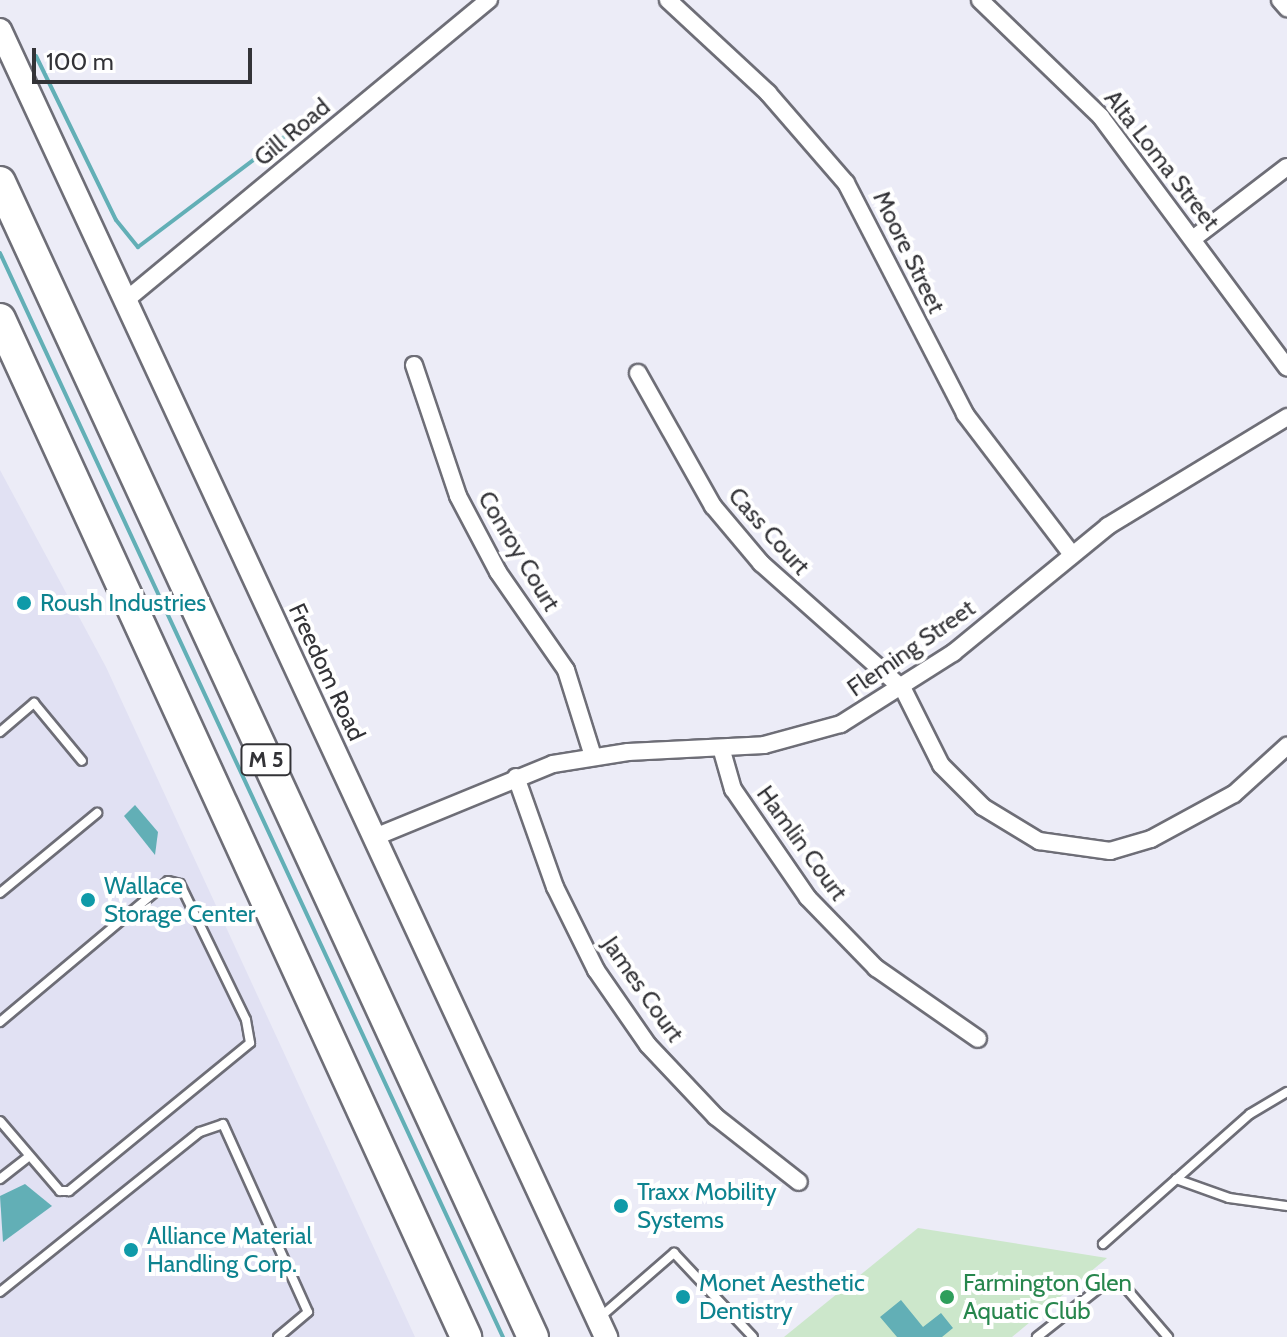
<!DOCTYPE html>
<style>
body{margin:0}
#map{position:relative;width:1287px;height:1337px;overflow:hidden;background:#ececf7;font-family:Cabin,sans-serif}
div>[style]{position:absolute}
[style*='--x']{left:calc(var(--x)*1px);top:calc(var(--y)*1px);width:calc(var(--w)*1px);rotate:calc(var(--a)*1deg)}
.built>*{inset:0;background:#e1e1f3}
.green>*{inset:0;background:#cce7cb}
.water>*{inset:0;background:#62afb6}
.stream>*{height:4px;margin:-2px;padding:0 2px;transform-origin:2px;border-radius:2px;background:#62afb6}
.roads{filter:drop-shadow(2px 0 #6e6e77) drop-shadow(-2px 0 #6e6e77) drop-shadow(0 2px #6e6e77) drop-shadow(0 -2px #6e6e77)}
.lane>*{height:8px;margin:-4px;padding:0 4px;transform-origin:4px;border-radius:4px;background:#fff}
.street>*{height:16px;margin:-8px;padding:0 8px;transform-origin:8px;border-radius:8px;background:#fff}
.secondary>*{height:22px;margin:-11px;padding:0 11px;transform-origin:11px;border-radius:11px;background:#fff}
.highway>*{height:30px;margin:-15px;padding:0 15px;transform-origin:15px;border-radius:15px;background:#fff}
.dots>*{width:22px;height:22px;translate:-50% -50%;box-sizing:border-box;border:4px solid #fff;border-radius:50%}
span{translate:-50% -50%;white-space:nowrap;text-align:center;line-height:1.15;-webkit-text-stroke:8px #fff;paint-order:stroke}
.shield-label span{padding:2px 6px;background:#fff;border:2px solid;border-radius:6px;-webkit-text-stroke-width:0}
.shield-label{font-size:22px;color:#333337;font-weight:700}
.street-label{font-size:24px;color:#333337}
.culture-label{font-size:24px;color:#0d838f}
.left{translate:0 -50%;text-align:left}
.leisure-label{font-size:24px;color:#27864d}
.scale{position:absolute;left:32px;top:48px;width:220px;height:36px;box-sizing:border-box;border:4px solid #333337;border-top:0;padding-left:10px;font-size:24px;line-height:28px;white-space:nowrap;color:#333337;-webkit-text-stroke:6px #fff;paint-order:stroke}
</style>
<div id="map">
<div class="built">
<div style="clip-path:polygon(0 470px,106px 667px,415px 1337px,0 1337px)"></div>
</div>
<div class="green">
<div style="clip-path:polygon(918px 1228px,1107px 1258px,1012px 1337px,784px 1337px)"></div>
</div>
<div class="water">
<div style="clip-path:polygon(135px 805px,158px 832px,155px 855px,124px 816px)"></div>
<div style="clip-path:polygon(25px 1184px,52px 1206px,3px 1242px,0 1196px)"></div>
<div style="clip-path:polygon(901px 1300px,923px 1327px,941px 1313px,953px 1328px,942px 1337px,897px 1337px,880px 1317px)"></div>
</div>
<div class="stream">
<div style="--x:36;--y:56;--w:182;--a:64"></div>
<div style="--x:116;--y:220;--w:35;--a:51"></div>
<div style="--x:138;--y:247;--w:183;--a:-37"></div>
<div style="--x:302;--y:125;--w:25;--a:-34"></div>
<div style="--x:0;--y:253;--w:1195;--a:65.11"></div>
</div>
<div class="roads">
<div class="lane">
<div style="--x:0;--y:732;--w:45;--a:-40.5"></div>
<div style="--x:34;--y:703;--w:75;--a:50.4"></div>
<div style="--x:0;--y:893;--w:126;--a:-39.5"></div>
<div style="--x:0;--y:1022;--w:219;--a:-40"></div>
<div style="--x:168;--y:881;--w:12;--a:14"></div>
<div style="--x:180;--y:884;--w:151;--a:64.1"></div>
<div style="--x:246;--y:1020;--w:23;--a:80"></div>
<div style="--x:250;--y:1043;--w:234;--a:140.7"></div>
<div style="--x:69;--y:1191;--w:9;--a:180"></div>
<div style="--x:60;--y:1191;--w:92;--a:-130.6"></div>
<div style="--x:0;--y:1179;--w:36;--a:-38"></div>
<div style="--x:1176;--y:1179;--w:56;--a:19.7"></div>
<div style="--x:1229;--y:1198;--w:59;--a:7.9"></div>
<div style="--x:1103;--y:1244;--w:196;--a:-41.5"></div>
<div style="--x:1250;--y:1114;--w:43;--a:-30.7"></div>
<div style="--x:0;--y:1292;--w:256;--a:-38.7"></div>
<div style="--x:200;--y:1132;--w:24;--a:-19"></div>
<div style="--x:223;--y:1124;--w:206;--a:65.7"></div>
<div style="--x:308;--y:1312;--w:39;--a:140"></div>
<div style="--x:598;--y:1319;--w:101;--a:-41"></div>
<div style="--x:674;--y:1253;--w:115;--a:46.8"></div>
<div style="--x:1037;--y:1337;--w:85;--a:-38.3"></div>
<div style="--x:1104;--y:1284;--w:21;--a:8"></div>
<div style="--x:1125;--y:1287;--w:66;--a:49.3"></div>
</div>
<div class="street">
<div style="--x:668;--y:0;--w:137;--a:42.9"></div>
<div style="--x:768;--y:93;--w:119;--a:49.1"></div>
<div style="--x:846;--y:183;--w:260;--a:62.7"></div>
<div style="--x:965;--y:414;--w:175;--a:52.7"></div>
<div style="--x:980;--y:0;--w:168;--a:44"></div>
<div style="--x:1101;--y:117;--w:312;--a:53.4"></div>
<div style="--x:1280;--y:0;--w:11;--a:49"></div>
<div style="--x:1194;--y:238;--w:117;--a:-37.4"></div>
<div style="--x:126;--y:300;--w:471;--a:-39.6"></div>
<div style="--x:414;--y:365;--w:138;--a:71.4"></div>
<div style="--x:458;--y:496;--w:86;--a:62.2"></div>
<div style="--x:498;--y:572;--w:119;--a:55.2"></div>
<div style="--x:566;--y:670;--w:90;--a:72.6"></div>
<div style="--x:638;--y:373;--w:153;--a:60.6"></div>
<div style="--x:713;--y:506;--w:75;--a:49.9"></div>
<div style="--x:761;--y:563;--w:190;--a:41.6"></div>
<div style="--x:903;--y:689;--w:85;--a:63.4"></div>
<div style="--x:941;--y:765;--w:59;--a:45"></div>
<div style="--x:983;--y:807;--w:66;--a:31.3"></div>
<div style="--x:1039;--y:841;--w:72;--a:8"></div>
<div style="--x:1110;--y:851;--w:43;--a:-16.3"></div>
<div style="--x:1151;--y:839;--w:94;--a:-28.5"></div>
<div style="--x:1234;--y:794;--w:72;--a:-42.2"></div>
<div style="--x:722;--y:751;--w:40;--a:74"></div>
<div style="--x:733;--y:789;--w:132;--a:55.5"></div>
<div style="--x:808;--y:898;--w:98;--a:45.8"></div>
<div style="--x:876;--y:968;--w:124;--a:34.8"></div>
<div style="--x:516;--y:777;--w:117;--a:70.5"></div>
<div style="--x:555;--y:887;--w:93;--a:63.7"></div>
<div style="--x:596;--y:970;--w:91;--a:55.3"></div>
<div style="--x:648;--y:1045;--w:99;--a:46.6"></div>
<div style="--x:716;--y:1117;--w:105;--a:38.1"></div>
<div style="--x:375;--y:837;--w:192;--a:-22.3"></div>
<div style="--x:553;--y:764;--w:76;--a:-9.1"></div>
<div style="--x:628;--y:752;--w:136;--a:-2.9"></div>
<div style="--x:764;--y:745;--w:80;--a:-15.3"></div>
<div style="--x:841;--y:724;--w:133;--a:-32.4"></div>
<div style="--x:953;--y:653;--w:200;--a:-39.3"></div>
<div style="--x:1108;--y:526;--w:210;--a:-31.3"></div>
</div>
<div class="secondary">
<div style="--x:0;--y:30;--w:1441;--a:65.12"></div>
</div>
<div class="highway">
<div style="--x:0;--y:182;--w:1272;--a:65.23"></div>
<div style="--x:0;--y:319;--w:1120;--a:65.4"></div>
</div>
</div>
<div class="dots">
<div style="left:24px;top:603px;background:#0f9aa8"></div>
<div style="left:88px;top:900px;background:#0f9aa8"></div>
<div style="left:621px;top:1206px;background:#0f9aa8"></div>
<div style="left:131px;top:1250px;background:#0f9aa8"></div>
<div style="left:683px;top:1297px;background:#0f9aa8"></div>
<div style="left:947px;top:1297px;background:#2e9e5b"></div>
</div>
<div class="shield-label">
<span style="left:266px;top:760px">M 5</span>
</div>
<div class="street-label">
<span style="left:292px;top:132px;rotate:-40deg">Gill Road</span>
<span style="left:1162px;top:160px;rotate:52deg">Alta Loma Street</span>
<span style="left:909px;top:252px;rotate:64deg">Moore Street</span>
<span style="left:769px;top:531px;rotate:48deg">Cass Court</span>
<span style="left:519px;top:551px;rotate:59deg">Conroy Court</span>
<span style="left:911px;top:648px;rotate:-35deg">Fleming Street</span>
<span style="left:327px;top:672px;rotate:65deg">Freedom Road</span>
<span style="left:802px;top:843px;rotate:54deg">Hamlin Court</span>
<span style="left:643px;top:989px;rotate:55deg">James Court</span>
</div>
<div class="culture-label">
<span class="left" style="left:40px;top:603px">Roush Industries</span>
<span class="left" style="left:104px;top:900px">Wallace<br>Storage Center</span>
<span class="left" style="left:637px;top:1206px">Traxx Mobility<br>Systems</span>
<span class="left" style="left:147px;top:1250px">Alliance Material<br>Handling Corp.</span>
<span class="left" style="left:699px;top:1297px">Monet Aesthetic<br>Dentistry</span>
</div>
<div class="leisure-label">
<span class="left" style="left:963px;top:1297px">Farmington Glen<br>Aquatic Club</span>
</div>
<div class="scale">100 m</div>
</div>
